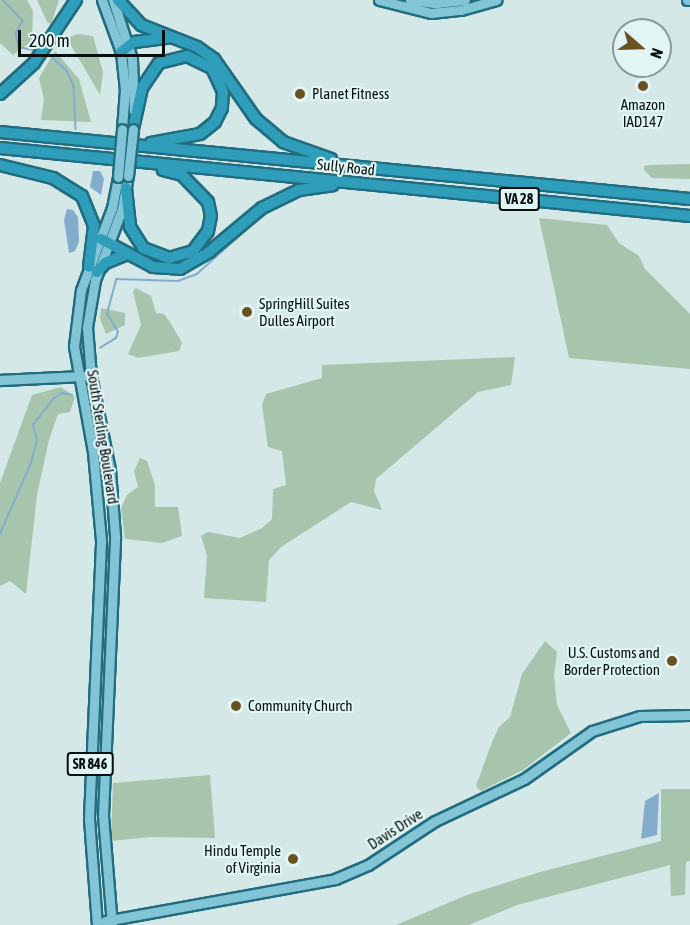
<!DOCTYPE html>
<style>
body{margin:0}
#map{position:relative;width:690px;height:925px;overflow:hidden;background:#d4e8e8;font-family:"Asap Condensed",sans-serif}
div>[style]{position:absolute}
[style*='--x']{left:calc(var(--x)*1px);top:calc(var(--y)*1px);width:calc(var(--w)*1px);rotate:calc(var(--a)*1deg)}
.green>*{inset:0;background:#a7c4ad}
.water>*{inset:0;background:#83accc}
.stream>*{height:1.5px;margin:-0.75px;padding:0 0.75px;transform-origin:0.75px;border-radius:0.75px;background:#83accc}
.roads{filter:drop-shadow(2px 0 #226c7f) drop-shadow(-2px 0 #226c7f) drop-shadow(0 2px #226c7f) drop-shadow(0 -2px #226c7f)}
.major>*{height:9px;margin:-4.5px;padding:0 4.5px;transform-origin:4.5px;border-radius:4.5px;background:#82c5d6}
.highway>*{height:10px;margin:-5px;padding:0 5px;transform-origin:5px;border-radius:5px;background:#2f9ebb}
.bridges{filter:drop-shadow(2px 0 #226c7f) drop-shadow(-2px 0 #226c7f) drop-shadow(0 2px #226c7f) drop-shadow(0 -2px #226c7f)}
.major-bridge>*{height:9px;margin:-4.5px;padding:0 4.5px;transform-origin:4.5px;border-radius:4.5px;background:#82c5d6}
.dots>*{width:16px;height:16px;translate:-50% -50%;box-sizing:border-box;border:3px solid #e1f5f5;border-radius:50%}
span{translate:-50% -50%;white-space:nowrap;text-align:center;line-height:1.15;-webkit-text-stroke:4.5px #e1f5f5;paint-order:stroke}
.shield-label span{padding:2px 4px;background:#e1f5f5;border:2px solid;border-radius:4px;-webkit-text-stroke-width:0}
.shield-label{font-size:14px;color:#091010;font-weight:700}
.poi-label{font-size:15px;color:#091010}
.left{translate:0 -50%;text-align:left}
.right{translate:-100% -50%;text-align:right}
.street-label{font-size:15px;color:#091010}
.north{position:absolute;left:612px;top:18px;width:60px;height:60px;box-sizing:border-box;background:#e1f5f5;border:2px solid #8b9999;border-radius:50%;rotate:110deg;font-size:16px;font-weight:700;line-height:24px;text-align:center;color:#091010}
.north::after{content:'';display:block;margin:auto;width:21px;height:27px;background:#6a5122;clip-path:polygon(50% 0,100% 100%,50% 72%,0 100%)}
.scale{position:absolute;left:18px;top:30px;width:147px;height:27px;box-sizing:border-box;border:3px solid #091010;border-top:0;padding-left:8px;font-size:18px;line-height:21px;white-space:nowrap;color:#091010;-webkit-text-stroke:4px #e1f5f5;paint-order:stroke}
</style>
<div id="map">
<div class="green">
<div style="clip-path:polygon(0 0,27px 0,33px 11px,32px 41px,13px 55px,0 43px)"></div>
<div style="clip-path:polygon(37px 0,59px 0,51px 24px,47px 22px)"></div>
<div style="clip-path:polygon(78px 34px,93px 36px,103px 72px,100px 95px,69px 42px,70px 37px)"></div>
<div style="clip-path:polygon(55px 51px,79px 79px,91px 122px,41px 120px,44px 99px,39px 78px)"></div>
<div style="clip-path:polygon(690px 164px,690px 179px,652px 178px,644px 170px,644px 166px,651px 165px)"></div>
<div style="clip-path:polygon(539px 218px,607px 225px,619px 243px,639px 256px,645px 269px,690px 314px,690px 369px,569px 358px)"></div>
<div style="clip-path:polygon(136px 288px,151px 296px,156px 313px,164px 314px,170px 322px,182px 343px,179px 351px,138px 358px,128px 354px,141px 325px,133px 291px)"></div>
<div style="clip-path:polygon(101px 308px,125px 313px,125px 325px,106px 334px,100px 318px)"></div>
<div style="clip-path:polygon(515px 357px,511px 385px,478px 392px,376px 479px,374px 491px,382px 510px,351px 502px,281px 547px,269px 560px,266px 602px,204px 598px,207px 556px,201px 536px,208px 532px,240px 538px,262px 528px,272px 519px,273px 489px,286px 485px,282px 451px,268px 447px,262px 405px,266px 394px,322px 378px,322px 365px)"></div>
<div style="clip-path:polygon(61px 387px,75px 397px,70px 412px,58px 414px,49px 440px,37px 495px,26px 594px,10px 581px,0 586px,0 483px,32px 395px)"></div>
<div style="clip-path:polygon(140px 458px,147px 461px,155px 485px,155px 507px,178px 507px,182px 536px,162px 543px,125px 539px,121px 508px,127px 495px,138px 487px,134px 471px)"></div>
<div style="clip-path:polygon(545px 641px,557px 652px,554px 676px,557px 705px,571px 733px,523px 770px,481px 791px,476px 786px,492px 742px,499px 727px,510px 717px,522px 674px)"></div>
<div style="clip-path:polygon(210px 775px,215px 838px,150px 837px,111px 841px,113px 783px)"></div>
<div style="clip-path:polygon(661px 789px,690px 789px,690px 861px,686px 862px,685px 895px,671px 896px,670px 865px,517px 905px,469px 925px,396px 925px,467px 895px,540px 872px,661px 841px)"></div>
</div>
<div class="water">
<div style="clip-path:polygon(93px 171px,100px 171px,104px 179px,101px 195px,90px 187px)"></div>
<div style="clip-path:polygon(67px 209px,73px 210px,78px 217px,79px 242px,75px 251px,69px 253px,64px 220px)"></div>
<div style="clip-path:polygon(659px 793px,657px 835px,641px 839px,645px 801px)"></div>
</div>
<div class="stream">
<div style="--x:3;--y:0;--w:29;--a:46"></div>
<div style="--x:23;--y:21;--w:14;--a:120"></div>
<div style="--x:16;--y:33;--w:14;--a:78"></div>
<div style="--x:19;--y:47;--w:14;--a:12"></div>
<div style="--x:51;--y:56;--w:22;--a:43"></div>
<div style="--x:67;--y:71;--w:17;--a:65"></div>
<div style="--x:74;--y:86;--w:43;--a:87.3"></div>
<div style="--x:116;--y:279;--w:62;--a:1.8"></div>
<div style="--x:178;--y:281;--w:20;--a:-20"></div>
<div style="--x:197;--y:274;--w:69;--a:-42"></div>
<div style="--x:100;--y:348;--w:19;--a:-32"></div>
<div style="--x:116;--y:338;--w:6;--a:-72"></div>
<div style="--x:118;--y:332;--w:21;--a:-121"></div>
<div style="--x:107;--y:314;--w:35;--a:-75"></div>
<div style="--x:0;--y:534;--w:77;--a:-66.4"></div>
<div style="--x:31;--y:463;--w:24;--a:-75"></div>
<div style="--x:37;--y:440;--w:16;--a:-105"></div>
<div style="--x:33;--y:425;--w:33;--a:-52"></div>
<div style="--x:53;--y:399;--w:11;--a:-34"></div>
<div style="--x:62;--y:393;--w:10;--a:11"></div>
</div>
<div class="roads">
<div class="major">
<div style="--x:102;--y:0;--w:55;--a:69.9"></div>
<div style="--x:121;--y:52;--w:37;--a:84"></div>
<div style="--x:125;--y:89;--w:40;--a:94.3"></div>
<div style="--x:113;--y:0;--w:62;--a:72.1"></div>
<div style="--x:132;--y:59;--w:52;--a:87.8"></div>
<div style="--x:379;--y:0;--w:54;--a:14"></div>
<div style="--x:431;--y:13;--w:30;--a:-6"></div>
<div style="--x:461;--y:10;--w:37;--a:-16"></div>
<div style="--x:410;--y:0;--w:26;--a:7"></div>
<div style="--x:436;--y:3;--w:29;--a:-6"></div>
<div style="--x:687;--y:0;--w:3;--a:0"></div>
<div style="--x:0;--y:380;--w:83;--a:-2.8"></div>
<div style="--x:105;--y:921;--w:234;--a:-10.3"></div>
<div style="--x:335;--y:879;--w:36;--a:-23"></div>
<div style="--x:368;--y:865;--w:80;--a:-33.3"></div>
<div style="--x:435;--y:821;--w:98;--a:-25.3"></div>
<div style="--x:524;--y:779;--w:83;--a:-35.2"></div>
<div style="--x:592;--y:731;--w:50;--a:-17.4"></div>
<div style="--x:640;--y:716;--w:50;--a:-1.1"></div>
<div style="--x:97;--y:925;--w:107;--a:-94.3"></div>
<div style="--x:89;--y:818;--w:278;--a:-87.5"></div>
<div style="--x:101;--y:540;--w:88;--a:-95.2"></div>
<div style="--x:93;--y:452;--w:108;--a:-100.2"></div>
<div style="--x:74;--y:346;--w:56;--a:-82.9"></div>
<div style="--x:81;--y:290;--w:88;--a:-69.3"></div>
<div style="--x:112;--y:208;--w:32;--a:-79"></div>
<div style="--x:112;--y:925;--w:110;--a:-94.7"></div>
<div style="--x:103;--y:815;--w:279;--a:-87.5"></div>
<div style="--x:115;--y:536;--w:66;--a:-94.3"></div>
<div style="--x:110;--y:470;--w:96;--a:-101.4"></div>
<div style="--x:91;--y:376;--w:49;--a:-94.7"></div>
<div style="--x:87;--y:327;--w:48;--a:-80.3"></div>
<div style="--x:95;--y:280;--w:76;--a:-69.2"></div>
<div style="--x:122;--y:209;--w:34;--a:-80"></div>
</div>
<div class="highway">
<div style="--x:118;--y:0;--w:34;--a:47"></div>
<div style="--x:141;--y:25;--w:60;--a:21.4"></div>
<div style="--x:197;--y:47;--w:21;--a:35"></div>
<div style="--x:214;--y:59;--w:73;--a:55"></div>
<div style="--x:256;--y:119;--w:35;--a:40"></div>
<div style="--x:283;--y:142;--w:51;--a:19.5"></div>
<div style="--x:121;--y:52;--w:16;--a:-38"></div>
<div style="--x:134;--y:42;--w:34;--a:-7"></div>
<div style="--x:0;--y:94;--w:46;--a:-42.4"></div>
<div style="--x:34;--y:63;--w:76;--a:-56.3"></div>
<div style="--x:133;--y:129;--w:42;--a:-77.6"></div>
<div style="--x:142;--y:88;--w:30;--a:-56"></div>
<div style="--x:159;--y:63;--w:29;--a:-14"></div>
<div style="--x:187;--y:56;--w:28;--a:26"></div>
<div style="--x:212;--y:68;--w:26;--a:65"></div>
<div style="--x:223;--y:92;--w:16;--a:94"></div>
<div style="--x:222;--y:108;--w:16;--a:117"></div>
<div style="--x:215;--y:122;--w:19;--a:141"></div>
<div style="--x:200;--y:134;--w:50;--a:169.6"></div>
<div style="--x:0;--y:132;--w:693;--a:5.55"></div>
<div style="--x:0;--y:148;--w:693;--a:5.63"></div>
<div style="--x:0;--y:165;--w:55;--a:13.8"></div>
<div style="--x:53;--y:178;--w:34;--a:32"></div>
<div style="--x:82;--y:196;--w:32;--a:68"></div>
<div style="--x:94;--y:226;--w:41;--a:97"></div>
<div style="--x:126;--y:188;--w:39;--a:84"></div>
<div style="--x:130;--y:227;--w:25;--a:58"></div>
<div style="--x:143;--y:248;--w:28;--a:21"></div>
<div style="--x:169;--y:258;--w:25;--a:-16"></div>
<div style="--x:193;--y:251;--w:25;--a:-53"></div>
<div style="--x:208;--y:231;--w:15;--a:-79"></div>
<div style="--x:211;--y:216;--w:14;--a:-102"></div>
<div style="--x:208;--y:202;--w:37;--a:-134"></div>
<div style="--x:182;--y:175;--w:20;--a:-165"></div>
<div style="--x:101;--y:239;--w:59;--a:28.3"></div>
<div style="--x:153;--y:267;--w:27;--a:4"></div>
<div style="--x:180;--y:269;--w:34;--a:-30"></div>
<div style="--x:209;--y:252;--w:69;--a:-39.7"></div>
<div style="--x:262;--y:208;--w:41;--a:-25.9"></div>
<div style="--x:299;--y:190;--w:34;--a:-8"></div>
<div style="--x:97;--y:272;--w:12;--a:-48"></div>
<div style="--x:105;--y:263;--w:22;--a:-22"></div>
</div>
</div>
<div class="bridges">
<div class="major-bridge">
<div style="--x:128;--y:176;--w:47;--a:-83.9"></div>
<div style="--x:118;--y:177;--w:48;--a:-85.2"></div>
</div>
</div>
<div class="dots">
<div style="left:643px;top:86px;background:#6a5122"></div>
<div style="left:300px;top:94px;background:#6a5122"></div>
<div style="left:247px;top:312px;background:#6a5122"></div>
<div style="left:672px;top:661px;background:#6a5122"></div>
<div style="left:236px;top:706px;background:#6a5122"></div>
<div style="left:293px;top:859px;background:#6a5122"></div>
</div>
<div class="shield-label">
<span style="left:519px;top:199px">VA 28</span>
<span style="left:90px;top:764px">SR 846</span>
</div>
<div class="poi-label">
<span class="left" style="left:312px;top:94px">Planet Fitness</span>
<span style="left:643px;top:113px">Amazon<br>IAD147</span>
<span class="left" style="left:259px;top:312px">SpringHill Suites<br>Dulles Airport</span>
<span class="right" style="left:660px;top:661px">U.S. Customs and<br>Border Protection</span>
<span class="left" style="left:248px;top:706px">Community Church</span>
<span class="right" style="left:281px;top:859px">Hindu Temple<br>of Virginia</span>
</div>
<div class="street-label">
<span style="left:346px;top:167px;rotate:6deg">Sully Road</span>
<span style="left:103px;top:437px;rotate:81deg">South Sterling Boulevard</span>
<span style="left:395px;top:829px;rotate:-33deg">Davis Drive</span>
</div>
<div class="north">N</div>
<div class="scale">200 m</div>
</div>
